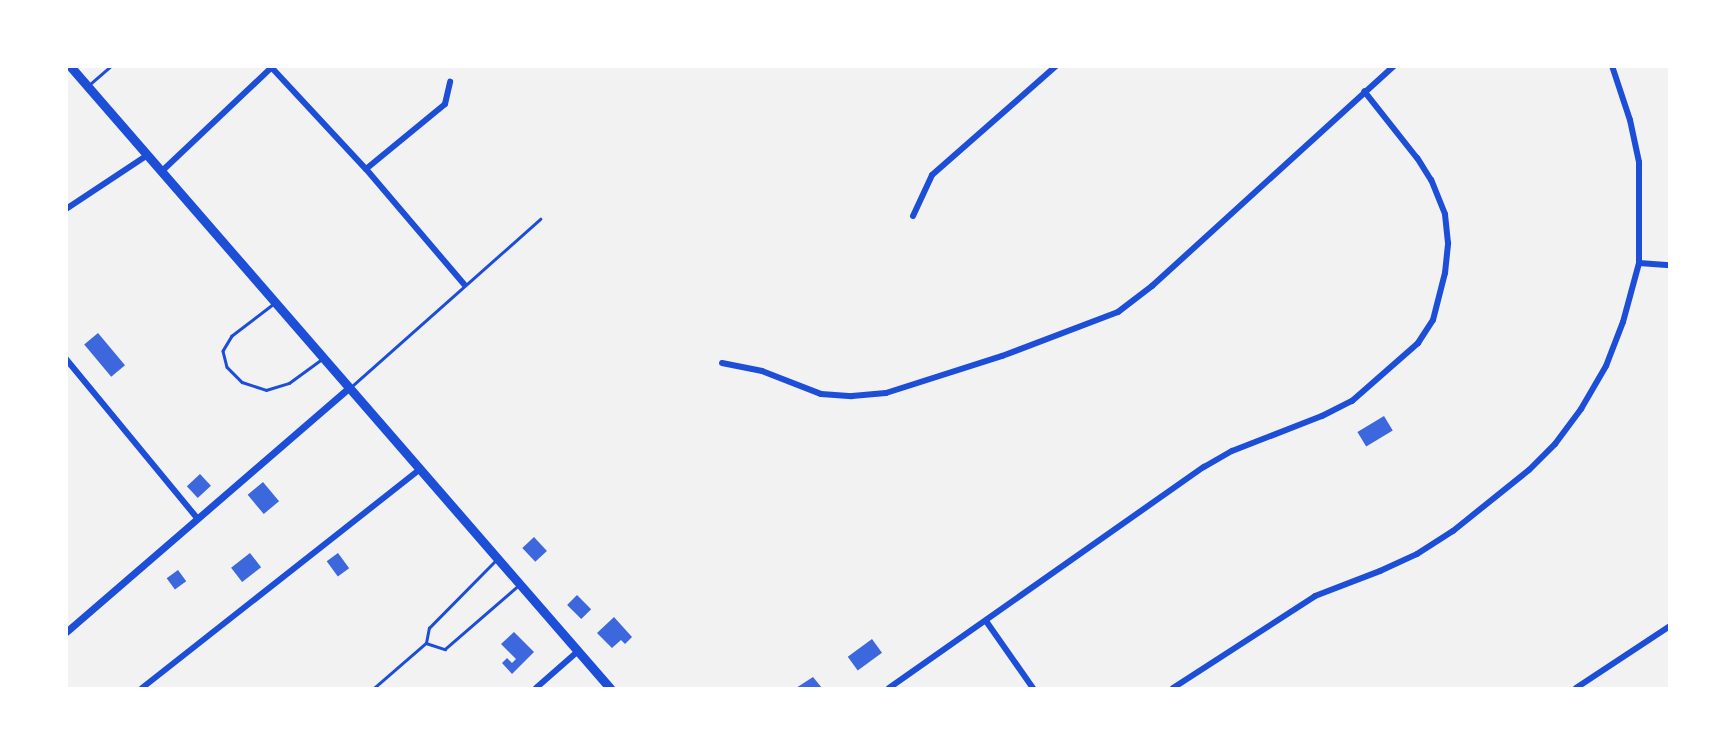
<!DOCTYPE html>
<style>
body{margin:0}
#map{position:relative;width:1736px;height:755px;overflow:hidden;background:#f2f2f2;font-family:"Alegreya Sans",sans-serif}
div>[style]{position:absolute}
[style*='--x']{left:calc(var(--x)*1px);top:calc(var(--y)*1px);width:calc(var(--w)*1px);rotate:calc(var(--a)*1deg)}
.building>*{inset:0;background:#3d67dc;transform-origin:0 0}
.service>*{height:2.5px;margin:-1.25px;padding:0 1.25px;transform-origin:1.25px;border-radius:1.25px;background:#1d4ed8}
.minor>*{height:6px;margin:-3px;padding:0 3px;transform-origin:3px;border-radius:3px;background:#1d4ed8}
.tertiary>*{height:7px;margin:-3.5px;padding:0 3.5px;transform-origin:3.5px;border-radius:3.5px;background:#1d4ed8}
.primary>*{height:9px;margin:-4.5px;padding:0 4.5px;transform-origin:4.5px;border-radius:4.5px;background:#1d4ed8}
span{translate:-50% -50%;white-space:nowrap;text-align:center;line-height:1.15;-webkit-text-stroke:6px #fff;paint-order:stroke}
.frame{position:absolute;inset:0;border:68px solid #fff;pointer-events:none}
</style>
<div id="map">
<div class="building">
<div style="left:98px;top:333px;width:42px;height:18px;rotate:50deg"></div>
<div style="left:1384px;top:416px;width:17px;height:31px;rotate:59deg"></div>
<div style="left:200px;top:474px;width:16px;height:18px;rotate:47deg"></div>
<div style="left:263px;top:482px;width:25px;height:20px;rotate:50deg"></div>
<div style="left:534px;top:537px;width:19px;height:16px;rotate:47deg"></div>
<div style="left:250px;top:553px;width:18px;height:24px;rotate:52deg"></div>
<div style="left:338px;top:553px;width:19px;height:14px;rotate:54deg"></div>
<div style="left:178px;top:570px;width:14px;height:14px;rotate:54deg"></div>
<div style="left:577px;top:595px;width:20px;height:14px;rotate:45deg"></div>
<div style="clip-path:polygon(614px 617px,632px 637px,625px 644px,621px 640px,612px 648px,597px 633px)"></div>
<div style="clip-path:polygon(514px 632px,534px 652px,512px 674px,502px 663px,507px 658px,512px 663px,516px 659px,501px 644px)"></div>
<div style="left:872px;top:639px;width:17px;height:30px;rotate:54deg"></div>
<div style="clip-path:polygon(813px 677px,822px 688px,796px 688px)"></div>
</div>
<div class="service">
<div style="--x:89;--y:85;--w:29;--a:-41"></div>
<div style="--x:274;--y:304;--w:53;--a:142.7"></div>
<div style="--x:232;--y:336;--w:17;--a:121"></div>
<div style="--x:223;--y:351;--w:16;--a:76"></div>
<div style="--x:227;--y:367;--w:21;--a:45"></div>
<div style="--x:242;--y:382;--w:25;--a:18"></div>
<div style="--x:266;--y:390;--w:24;--a:-17"></div>
<div style="--x:289;--y:383;--w:41;--a:-36"></div>
<div style="--x:351;--y:387;--w:253;--a:-41.6"></div>
<div style="--x:426;--y:643;--w:20;--a:18"></div>
<div style="--x:445;--y:649;--w:98;--a:-40.9"></div>
<div style="--x:374;--y:688;--w:69;--a:-40.9"></div>
<div style="--x:426;--y:643;--w:15;--a:-79"></div>
<div style="--x:429;--y:628;--w:97;--a:-45.4"></div>
</div>
<div class="minor">
<div style="--x:272;--y:68;--w:138;--a:47.1"></div>
<div style="--x:366;--y:169;--w:151;--a:49.6"></div>
<div style="--x:366;--y:169;--w:102;--a:-39.4"></div>
<div style="--x:445;--y:104;--w:23;--a:-77"></div>
<div style="--x:161;--y:172;--w:154;--a:-43.4"></div>
<div style="--x:66;--y:209;--w:96;--a:-33.5"></div>
<div style="--x:913;--y:216;--w:45;--a:-65.1"></div>
<div style="--x:932;--y:175;--w:165;--a:-41.3"></div>
<div style="--x:1639;--y:263;--w:31;--a:4"></div>
<div style="--x:66;--y:359;--w:207;--a:50.5"></div>
<div style="--x:722;--y:363;--w:41;--a:11.3"></div>
<div style="--x:762;--y:371;--w:63;--a:21.3"></div>
<div style="--x:821;--y:394;--w:31;--a:4"></div>
<div style="--x:852;--y:396;--w:34;--a:-5"></div>
<div style="--x:886;--y:393;--w:122;--a:-17.7"></div>
<div style="--x:1002;--y:356;--w:124;--a:-20.8"></div>
<div style="--x:1118;--y:312;--w:43;--a:-37.4"></div>
<div style="--x:1152;--y:286;--w:327;--a:-42.3"></div>
<div style="--x:986;--y:621;--w:82;--a:55"></div>
<div style="--x:142;--y:688;--w:351;--a:-38.2"></div>
<div style="--x:536;--y:688;--w:55;--a:-41.3"></div>
<div style="--x:889;--y:688;--w:385;--a:-35.1"></div>
<div style="--x:1204;--y:467;--w:32;--a:-30"></div>
<div style="--x:1232;--y:451;--w:97;--a:-21.3"></div>
<div style="--x:1322;--y:416;--w:34;--a:-27"></div>
<div style="--x:1352;--y:401;--w:88;--a:-41.3"></div>
<div style="--x:1418;--y:343;--w:27;--a:-57"></div>
<div style="--x:1433;--y:320;--w:49;--a:-75.7"></div>
<div style="--x:1445;--y:273;--w:30;--a:-84"></div>
<div style="--x:1448;--y:243;--w:29;--a:-96"></div>
<div style="--x:1445;--y:214;--w:37;--a:-112"></div>
<div style="--x:1431;--y:180;--w:26;--a:-122"></div>
<div style="--x:1417;--y:158;--w:85;--a:-128.3"></div>
<div style="--x:1173;--y:688;--w:169;--a:-32.9"></div>
<div style="--x:1315;--y:596;--w:70;--a:-21"></div>
<div style="--x:1380;--y:571;--w:41;--a:-24.7"></div>
<div style="--x:1417;--y:554;--w:43;--a:-32.6"></div>
<div style="--x:1453;--y:531;--w:97;--a:-38.8"></div>
<div style="--x:1529;--y:470;--w:37;--a:-45"></div>
<div style="--x:1555;--y:444;--w:44;--a:-53.4"></div>
<div style="--x:1581;--y:409;--w:50;--a:-59.8"></div>
<div style="--x:1606;--y:366;--w:47;--a:-68.9"></div>
<div style="--x:1623;--y:322;--w:61;--a:-74.8"></div>
<div style="--x:1639;--y:263;--w:101;--a:-90"></div>
<div style="--x:1639;--y:162;--w:43;--a:-102.1"></div>
<div style="--x:1630;--y:120;--w:57;--a:-108.4"></div>
<div style="--x:1576;--y:688;--w:113;--a:-33.4"></div>
</div>
<div class="tertiary">
<div style="--x:66;--y:632;--w:372;--a:-40.8"></div>
</div>
<div class="primary">
<div style="--x:70;--y:66;--w:824;--a:49.04"></div>
</div>
<div class="frame"></div>
</div>
